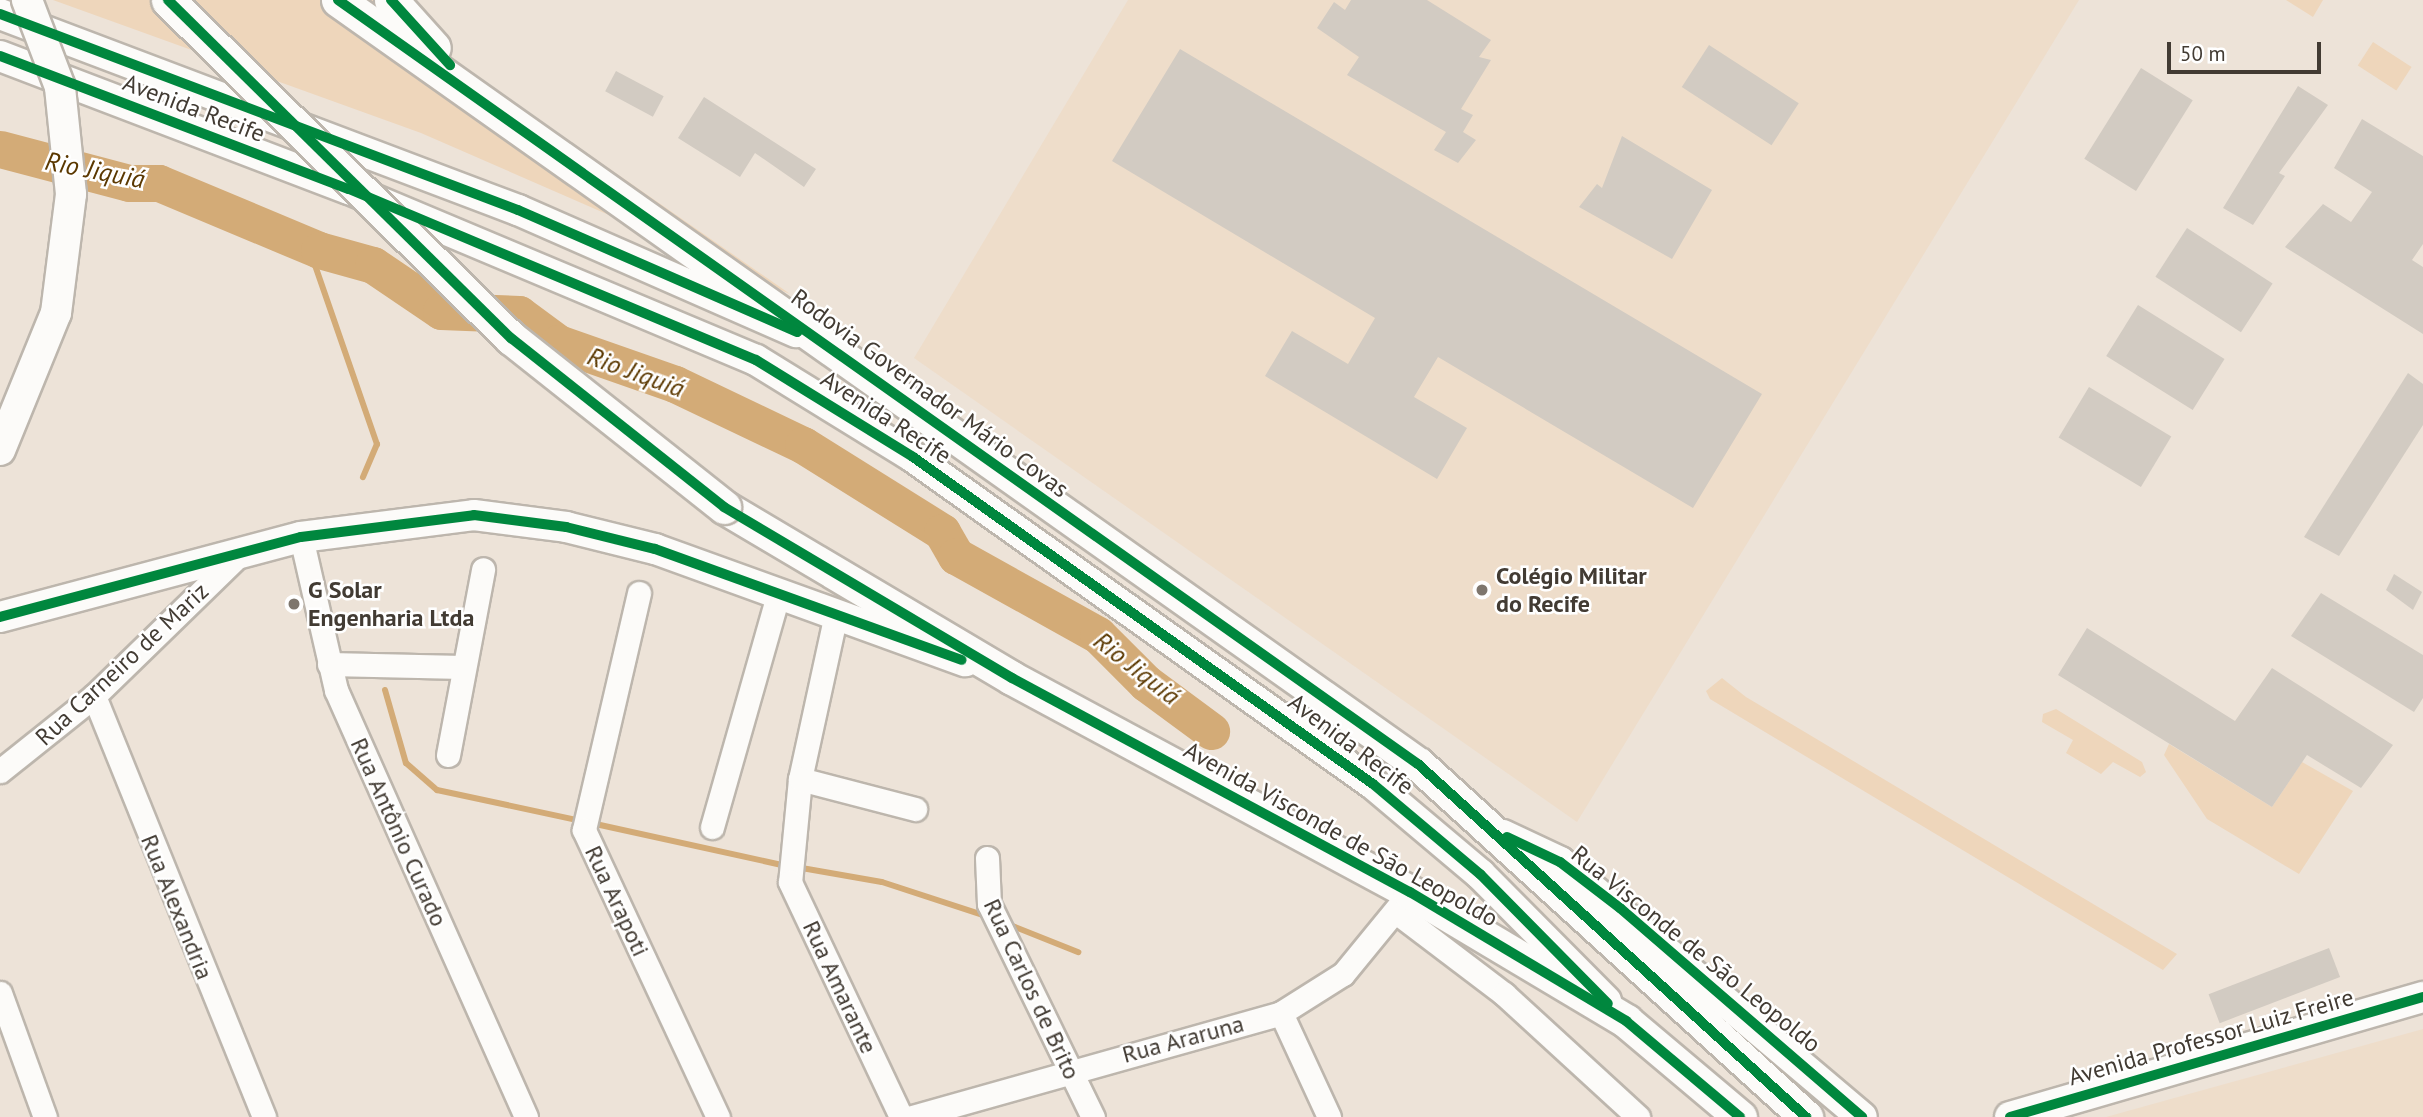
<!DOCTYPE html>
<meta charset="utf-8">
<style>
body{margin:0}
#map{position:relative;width:2423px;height:1117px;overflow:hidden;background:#ede3d8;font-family:"PT Sans",sans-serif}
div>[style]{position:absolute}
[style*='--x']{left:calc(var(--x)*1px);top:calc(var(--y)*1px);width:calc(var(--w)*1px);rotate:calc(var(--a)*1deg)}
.built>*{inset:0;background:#eeddca}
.green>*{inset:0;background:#eed6bb;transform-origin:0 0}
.stream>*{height:6px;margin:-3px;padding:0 3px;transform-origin:3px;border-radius:3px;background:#d3ab77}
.river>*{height:37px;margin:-18.5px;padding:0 18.5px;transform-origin:18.5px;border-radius:18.5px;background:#d3ab77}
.building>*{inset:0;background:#d2cbc2;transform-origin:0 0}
.roads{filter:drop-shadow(2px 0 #bdb6ad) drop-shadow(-2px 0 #bdb6ad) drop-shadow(0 2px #bdb6ad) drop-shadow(0 -2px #bdb6ad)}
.minor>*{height:23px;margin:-11.5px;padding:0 11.5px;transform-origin:11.5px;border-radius:11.5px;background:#fcfbf9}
.major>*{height:30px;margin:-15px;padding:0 15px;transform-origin:15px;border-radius:15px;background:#fcfbf9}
.highway>*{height:33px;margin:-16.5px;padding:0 16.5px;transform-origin:16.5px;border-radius:16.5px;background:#fcfbf9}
.bridges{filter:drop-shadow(2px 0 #bdb6ad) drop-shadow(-2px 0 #bdb6ad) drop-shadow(0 2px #bdb6ad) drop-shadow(0 -2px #bdb6ad)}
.major-bridge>*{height:30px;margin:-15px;padding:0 15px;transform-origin:15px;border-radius:15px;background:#fcfbf9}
.highway-bridge>*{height:33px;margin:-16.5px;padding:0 16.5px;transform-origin:16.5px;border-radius:16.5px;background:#fcfbf9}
.cycleway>*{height:10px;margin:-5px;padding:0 5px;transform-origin:5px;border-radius:5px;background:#00873e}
.dots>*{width:19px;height:19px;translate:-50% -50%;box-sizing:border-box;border:4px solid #fff;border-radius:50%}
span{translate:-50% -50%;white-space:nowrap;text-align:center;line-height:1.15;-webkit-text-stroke:5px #fff;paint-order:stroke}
.street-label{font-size:24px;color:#423b33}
.poi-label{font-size:24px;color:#423b33;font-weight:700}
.left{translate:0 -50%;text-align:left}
.water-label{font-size:26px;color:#5b3800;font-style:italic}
.scale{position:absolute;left:2167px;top:42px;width:154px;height:32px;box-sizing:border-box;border:4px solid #423b33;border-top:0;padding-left:9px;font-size:21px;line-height:24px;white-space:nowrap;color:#423b33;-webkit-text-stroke:5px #fff;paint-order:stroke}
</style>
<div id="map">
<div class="built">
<div style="clip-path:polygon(1128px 0,2079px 0,1577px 822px,914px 358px)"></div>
<div style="clip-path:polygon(2423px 1029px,2423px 1117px,2106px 1117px)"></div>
</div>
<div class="green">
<div style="clip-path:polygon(53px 0,377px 0,385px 13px,790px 294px,421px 133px)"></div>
<div style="clip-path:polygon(2286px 0,2323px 0,2313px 17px)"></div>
<div style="left:2373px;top:42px;width:46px;height:28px;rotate:33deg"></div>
<div style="clip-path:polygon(1722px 678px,1746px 697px,2177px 954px,2163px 970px,1710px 699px,1706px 691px)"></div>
<div style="clip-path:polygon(2056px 709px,2142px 762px,2146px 772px,2140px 777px,2113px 762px,2101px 774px,2066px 753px,2073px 740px,2042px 722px,2043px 714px)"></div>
<div style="clip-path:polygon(2169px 744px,2272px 807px,2302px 762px,2353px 791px,2299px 874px,2207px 819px,2164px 755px)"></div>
</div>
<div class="stream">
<div style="--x:308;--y:245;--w:211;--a:70.9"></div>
<div style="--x:377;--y:444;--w:36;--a:113"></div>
<div style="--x:385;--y:690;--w:76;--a:74"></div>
<div style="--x:406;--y:763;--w:41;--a:41.1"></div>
<div style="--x:437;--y:790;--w:147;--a:12.1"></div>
<div style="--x:591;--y:823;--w:200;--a:12.4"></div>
<div style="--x:796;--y:867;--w:87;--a:9.9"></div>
<div style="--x:882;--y:882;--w:113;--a:18.1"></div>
<div style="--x:1005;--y:923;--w:79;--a:21.7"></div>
</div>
<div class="river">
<div style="--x:0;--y:149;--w:133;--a:14.8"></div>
<div style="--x:129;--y:183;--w:30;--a:0"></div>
<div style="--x:159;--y:183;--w:173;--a:22.7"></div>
<div style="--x:319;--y:250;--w:56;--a:15.5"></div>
<div style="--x:373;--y:265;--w:82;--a:34.1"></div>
<div style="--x:441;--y:311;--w:78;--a:2.2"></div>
<div style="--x:519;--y:314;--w:49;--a:36.6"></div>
<div style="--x:558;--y:343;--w:124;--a:19.3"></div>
<div style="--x:675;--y:384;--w:142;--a:25.5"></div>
<div style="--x:803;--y:445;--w:164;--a:32"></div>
<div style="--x:942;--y:532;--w:28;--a:60"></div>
<div style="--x:956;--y:556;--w:162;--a:29.1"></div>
<div style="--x:1098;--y:635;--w:68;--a:45"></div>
<div style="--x:1146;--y:683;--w:81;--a:36.4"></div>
</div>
<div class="building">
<div style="clip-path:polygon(1351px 0,1427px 0,1491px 40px,1479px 57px,1491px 60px,1461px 109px,1473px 115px,1463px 132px,1476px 140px,1458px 163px,1434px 150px,1446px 132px,1347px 75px,1359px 57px,1317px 28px,1334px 2px,1345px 10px)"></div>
<div style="left:1709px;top:45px;width:107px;height:50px;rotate:33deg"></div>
<div style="clip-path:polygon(1180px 49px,1762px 394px,1693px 508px,1438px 357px,1414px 397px,1467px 428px,1437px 479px,1265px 376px,1292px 331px,1348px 364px,1375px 318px,1112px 161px)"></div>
<div style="left:2141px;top:68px;width:61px;height:107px;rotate:32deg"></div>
<div style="left:616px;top:71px;width:54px;height:23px;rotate:28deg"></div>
<div style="clip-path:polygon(2298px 86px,2328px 105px,2279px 173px,2285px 176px,2253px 225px,2223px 208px)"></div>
<div style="clip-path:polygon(704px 97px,816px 169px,804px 187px,755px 153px,740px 177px,678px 138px)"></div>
<div style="clip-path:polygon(2362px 119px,2423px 156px,2423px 244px,2412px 260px,2423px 267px,2423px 334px,2285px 247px,2323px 204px,2351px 222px,2372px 192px,2334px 168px)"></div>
<div style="clip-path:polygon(1622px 136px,1712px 190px,1672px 259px,1579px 207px,1597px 184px,1602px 188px)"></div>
<div style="left:2187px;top:228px;width:102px;height:58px;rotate:33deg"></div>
<div style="left:2138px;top:305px;width:102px;height:60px;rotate:32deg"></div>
<div style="clip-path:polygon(2408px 373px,2423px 384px,2423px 425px,2339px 556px,2304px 537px)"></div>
<div style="left:2089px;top:387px;width:96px;height:59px;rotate:31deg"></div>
<div style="clip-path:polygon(2394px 574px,2422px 592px,2413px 610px,2386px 590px)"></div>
<div style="clip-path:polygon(2321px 593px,2423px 655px,2423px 698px,2414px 712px,2291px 636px)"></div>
<div style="clip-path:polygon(2087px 628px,2235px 721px,2272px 668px,2393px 745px,2361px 788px,2307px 755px,2272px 807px,2058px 675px)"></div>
<div style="left:2329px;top:948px;width:31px;height:129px;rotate:69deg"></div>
</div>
<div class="roads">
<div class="minor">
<div style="--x:301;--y:537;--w:157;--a:77.1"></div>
<div style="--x:336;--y:690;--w:467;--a:66"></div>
<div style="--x:639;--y:593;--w:243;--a:103.1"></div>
<div style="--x:584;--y:830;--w:317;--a:65"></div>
<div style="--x:836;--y:614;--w:169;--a:102.3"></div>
<div style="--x:800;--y:779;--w:103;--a:95.5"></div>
<div style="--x:790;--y:882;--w:260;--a:64.7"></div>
<div style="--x:329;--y:664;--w:134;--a:1.3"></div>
<div style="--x:94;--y:696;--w:454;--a:68"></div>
<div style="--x:448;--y:755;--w:189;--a:-79.3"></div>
<div style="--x:0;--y:771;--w:120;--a:-38.6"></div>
<div style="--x:94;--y:696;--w:205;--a:-44.2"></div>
<div style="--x:800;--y:779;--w:119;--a:14.6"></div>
<div style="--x:712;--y:827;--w:244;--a:-74.1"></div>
<div style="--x:987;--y:858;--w:46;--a:87.5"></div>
<div style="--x:989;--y:904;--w:237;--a:64"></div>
<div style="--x:1396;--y:912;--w:136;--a:37.2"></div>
<div style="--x:1504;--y:994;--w:182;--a:42.5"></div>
<div style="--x:0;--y:993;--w:132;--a:70.1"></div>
<div style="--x:1281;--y:1013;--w:115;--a:65.2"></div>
<div style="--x:912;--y:1117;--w:383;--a:-15.7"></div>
<div style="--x:1281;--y:1013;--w:73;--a:-32.2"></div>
<div style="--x:1343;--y:974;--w:106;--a:-50.7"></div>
</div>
<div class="major">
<div style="--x:0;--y:14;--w:554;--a:20.73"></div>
<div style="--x:518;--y:210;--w:304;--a:23.7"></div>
<div style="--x:0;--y:56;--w:373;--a:20.9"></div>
<div style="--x:349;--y:189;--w:441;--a:22.8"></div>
<div style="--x:756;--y:360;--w:185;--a:31.7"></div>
<div style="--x:913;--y:457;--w:564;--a:35.41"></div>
<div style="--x:1373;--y:784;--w:140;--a:40.1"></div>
<div style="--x:1480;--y:874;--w:179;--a:45.2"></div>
<div style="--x:0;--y:617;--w:311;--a:-14.9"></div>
<div style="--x:301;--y:537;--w:174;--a:-7.2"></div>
<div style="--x:474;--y:515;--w:93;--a:7.4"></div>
<div style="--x:566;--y:527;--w:92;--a:13.9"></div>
<div style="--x:655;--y:549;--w:330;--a:19.9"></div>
<div style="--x:1503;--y:835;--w:63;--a:25.3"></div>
<div style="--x:1560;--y:862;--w:395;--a:40.2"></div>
<div style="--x:2010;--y:1117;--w:430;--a:-16.2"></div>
</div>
<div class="highway">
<div style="--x:338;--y:0;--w:1323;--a:35.28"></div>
<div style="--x:1418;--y:764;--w:525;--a:42.3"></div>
<div style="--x:391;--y:0;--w:64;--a:48.1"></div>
<div style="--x:724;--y:507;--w:335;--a:30.7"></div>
<div style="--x:1012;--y:678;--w:452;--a:28.3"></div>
<div style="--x:1410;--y:892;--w:252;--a:30.8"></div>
<div style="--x:1626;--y:1021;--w:149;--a:40.1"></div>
</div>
</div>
<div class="bridges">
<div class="major-bridge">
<div style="--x:0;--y:450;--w:148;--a:-67.8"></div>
<div style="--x:56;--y:313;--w:120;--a:-82.8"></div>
<div style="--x:71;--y:194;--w:108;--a:-95.9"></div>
<div style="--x:60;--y:87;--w:93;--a:-110.8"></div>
</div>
<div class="highway-bridge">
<div style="--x:168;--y:0;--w:482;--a:44.6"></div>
<div style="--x:511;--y:338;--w:272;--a:38.4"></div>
</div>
</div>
<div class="cycleway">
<div style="--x:168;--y:0;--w:482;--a:44.6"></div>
<div style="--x:511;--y:338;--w:272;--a:38.4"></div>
<div style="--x:724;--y:507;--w:335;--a:30.7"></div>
<div style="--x:1012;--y:678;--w:452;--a:28.3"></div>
<div style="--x:1410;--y:892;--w:252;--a:30.8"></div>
<div style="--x:1626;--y:1021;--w:149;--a:40.1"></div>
<div style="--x:338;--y:0;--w:1323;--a:35.28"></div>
<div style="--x:1418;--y:764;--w:525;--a:42.3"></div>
<div style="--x:391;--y:0;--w:88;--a:47.8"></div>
<div style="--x:0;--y:14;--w:554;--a:20.73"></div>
<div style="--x:518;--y:210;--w:305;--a:23.6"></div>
<div style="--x:0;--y:56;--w:373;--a:20.9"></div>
<div style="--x:349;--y:189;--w:441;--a:22.8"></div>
<div style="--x:756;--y:360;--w:185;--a:31.7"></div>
<div style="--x:913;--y:457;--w:564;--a:35.41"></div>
<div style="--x:1373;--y:784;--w:140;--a:40.1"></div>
<div style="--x:1480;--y:874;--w:182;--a:45.4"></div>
<div style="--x:0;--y:617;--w:311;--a:-14.9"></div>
<div style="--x:301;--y:537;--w:174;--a:-7.2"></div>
<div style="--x:474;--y:515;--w:93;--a:7.4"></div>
<div style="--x:566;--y:527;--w:92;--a:13.9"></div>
<div style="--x:655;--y:549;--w:326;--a:19.9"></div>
<div style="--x:1507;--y:837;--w:59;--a:25.3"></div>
<div style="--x:1560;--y:862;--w:76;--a:37.5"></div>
<div style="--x:1620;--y:908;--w:320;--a:40.8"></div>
<div style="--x:2010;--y:1117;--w:430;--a:-16.2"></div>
</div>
<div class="dots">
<div style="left:1482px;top:590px;background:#7e766d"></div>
<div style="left:294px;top:604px;background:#7e766d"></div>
</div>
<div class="street-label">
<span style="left:194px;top:108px;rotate:21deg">Avenida Recife</span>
<span style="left:930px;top:393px;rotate:36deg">Rodovia Governador Mário Covas</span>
<span style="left:886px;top:417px;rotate:33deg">Avenida Recife</span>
<span style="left:122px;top:664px;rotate:-43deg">Rua Carneiro de Mariz</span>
<span style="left:1351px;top:744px;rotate:37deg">Avenida Recife</span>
<span style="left:399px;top:832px;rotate:66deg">Rua Antônio Curado</span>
<span style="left:1341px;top:834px;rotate:29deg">Avenida Visconde de São Leopoldo</span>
<span style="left:617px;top:901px;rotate:65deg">Rua Arapoti</span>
<span style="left:177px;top:907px;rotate:68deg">Rua Alexandria</span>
<span style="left:1696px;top:949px;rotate:39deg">Rua Visconde de São Leopoldo</span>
<span style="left:840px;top:987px;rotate:65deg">Rua Amarante</span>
<span style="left:1032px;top:989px;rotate:65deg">Rua Carlos de Brito</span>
<span style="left:2211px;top:1037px;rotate:-16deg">Avenida Professor Luiz Freire</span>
<span style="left:1183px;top:1039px;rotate:-15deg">Rua Araruna</span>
</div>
<div class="poi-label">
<span class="left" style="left:1496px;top:590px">Colégio Militar<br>do Recife</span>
<span class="left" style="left:308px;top:604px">G Solar<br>Engenharia Ltda</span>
</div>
<div class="water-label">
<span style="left:95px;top:170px;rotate:11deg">Rio Jiquiá</span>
<span style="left:636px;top:372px;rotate:20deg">Rio Jiquiá</span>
<span style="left:1137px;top:668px;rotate:38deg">Rio Jiquiá</span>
</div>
<div class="scale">50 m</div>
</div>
